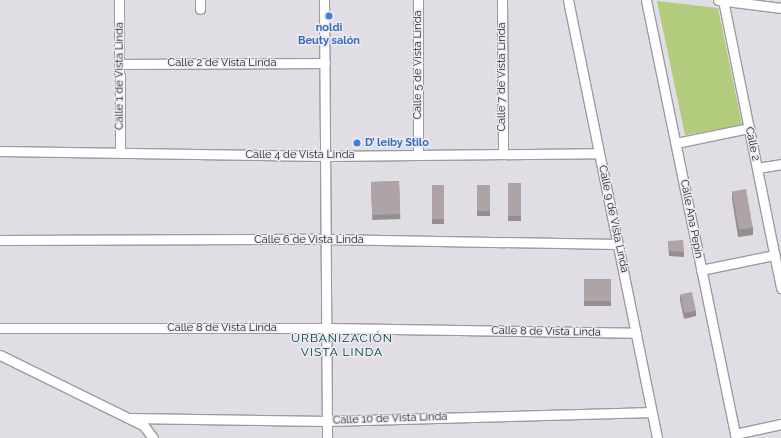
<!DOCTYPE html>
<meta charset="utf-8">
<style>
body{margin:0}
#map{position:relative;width:781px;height:438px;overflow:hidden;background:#e0dde5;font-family:Raleway,sans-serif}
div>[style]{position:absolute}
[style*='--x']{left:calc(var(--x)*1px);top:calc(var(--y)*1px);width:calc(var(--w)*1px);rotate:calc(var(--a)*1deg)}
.green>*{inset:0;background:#b3cb7d}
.roads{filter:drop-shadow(1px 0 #9d9aa2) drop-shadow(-1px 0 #9d9aa2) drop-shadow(0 1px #9d9aa2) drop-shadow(0 -1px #9d9aa2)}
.street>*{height:9px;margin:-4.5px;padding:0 4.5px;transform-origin:4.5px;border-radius:4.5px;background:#fff}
.wall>*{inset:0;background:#968d90;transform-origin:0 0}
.building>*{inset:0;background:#aea4a8;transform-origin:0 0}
.dots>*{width:11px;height:11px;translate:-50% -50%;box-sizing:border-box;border:2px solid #edeaf2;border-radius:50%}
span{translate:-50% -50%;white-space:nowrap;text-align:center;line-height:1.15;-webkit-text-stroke:3px #edeaf2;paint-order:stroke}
.shop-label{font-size:11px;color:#366cbe;font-weight:700}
.left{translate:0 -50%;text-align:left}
.street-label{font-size:11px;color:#29282b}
.neighbourhood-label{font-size:12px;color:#044541;letter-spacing:1px}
</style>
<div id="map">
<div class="green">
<div style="clip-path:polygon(657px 1px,718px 8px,742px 125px,685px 135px)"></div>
</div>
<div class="roads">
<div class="street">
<div style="--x:119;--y:0;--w:152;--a:89.6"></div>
<div style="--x:200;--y:0;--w:9;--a:90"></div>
<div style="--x:324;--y:0;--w:438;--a:89.6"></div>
<div style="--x:502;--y:0;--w:154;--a:89.6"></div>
<div style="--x:568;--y:0;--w:447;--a:78.5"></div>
<div style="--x:646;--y:0;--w:447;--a:78.4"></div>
<div style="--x:718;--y:0;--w:64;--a:7.2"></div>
<div style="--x:723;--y:0;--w:294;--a:78.6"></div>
<div style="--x:120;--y:64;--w:205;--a:-0.3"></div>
<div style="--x:676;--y:143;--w:75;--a:-11.6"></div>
<div style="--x:0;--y:151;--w:326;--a:0.9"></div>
<div style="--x:326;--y:156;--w:273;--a:-0.6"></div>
<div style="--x:418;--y:154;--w:154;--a:-90"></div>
<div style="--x:757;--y:168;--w:24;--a:-9"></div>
<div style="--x:0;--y:240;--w:327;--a:-0.2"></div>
<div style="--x:327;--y:239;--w:291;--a:1"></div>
<div style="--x:701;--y:270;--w:75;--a:-11.6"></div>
<div style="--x:0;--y:328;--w:328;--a:0"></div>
<div style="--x:328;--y:328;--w:308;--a:0.9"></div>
<div style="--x:0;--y:355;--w:161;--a:26.2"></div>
<div style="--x:144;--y:426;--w:15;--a:53"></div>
<div style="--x:129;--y:418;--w:198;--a:0.9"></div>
<div style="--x:327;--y:421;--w:324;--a:-1.6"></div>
<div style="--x:735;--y:434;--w:47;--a:-12.3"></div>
</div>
</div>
<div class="wall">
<div style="left:399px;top:181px;width:38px;height:28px;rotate:88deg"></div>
<div style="left:521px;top:183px;width:38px;height:13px;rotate:90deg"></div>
<div style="left:432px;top:185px;width:12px;height:39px"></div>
<div style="left:477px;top:185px;width:13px;height:31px"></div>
<div style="clip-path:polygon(732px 191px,753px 227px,753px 235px,738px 237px,732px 199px)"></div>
<div style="clip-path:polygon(668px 241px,684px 252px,684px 257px,669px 256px)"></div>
<div style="left:584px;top:279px;width:27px;height:27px"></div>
<div style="clip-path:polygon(680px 295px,696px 311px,696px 316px,684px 319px,680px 300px)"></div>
</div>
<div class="building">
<div style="left:399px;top:181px;width:33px;height:28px;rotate:88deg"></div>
<div style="left:521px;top:183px;width:33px;height:13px;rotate:90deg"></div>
<div style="left:432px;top:185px;width:12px;height:34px"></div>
<div style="left:477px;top:185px;width:13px;height:26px"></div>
<div style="left:746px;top:189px;width:39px;height:14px;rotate:80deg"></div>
<div style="clip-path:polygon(683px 240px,684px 252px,669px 251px,668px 241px)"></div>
<div style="left:584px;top:279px;width:27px;height:22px"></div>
<div style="left:692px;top:292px;width:19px;height:12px;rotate:78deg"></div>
</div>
<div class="dots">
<div style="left:329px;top:16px;background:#3f7fe0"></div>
<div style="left:357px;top:143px;background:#3f7fe0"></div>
</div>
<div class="shop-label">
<span style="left:329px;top:35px">noldi<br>Beuty salón</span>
<span class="left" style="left:365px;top:143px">D’ leiby Stilo</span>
</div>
<div class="street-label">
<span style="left:222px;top:63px">Calle 2 de Vista Linda</span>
<span style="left:418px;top:65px;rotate:-90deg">Calle 5 de Vista Linda</span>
<span style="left:120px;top:76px;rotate:-90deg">Calle 1 de Vista Linda</span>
<span style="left:502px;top:77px;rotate:-90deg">Calle 7 de Vista Linda</span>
<span style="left:752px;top:144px;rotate:78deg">Calle 2</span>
<span style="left:300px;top:155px">Calle 4 de Vista Linda</span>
<span style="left:613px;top:219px;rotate:78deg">Calle 9 de Vista Linda</span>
<span style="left:691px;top:219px;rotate:79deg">Calle Ana Pepín</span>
<span style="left:309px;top:240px">Calle 6 de Vista Linda</span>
<span style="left:222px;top:328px">Calle 8 de Vista Linda</span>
<span style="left:546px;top:332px;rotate:1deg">Calle 8 de Vista Linda</span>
<span style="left:390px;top:419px;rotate:-2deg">Calle 10 de Vista Linda</span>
</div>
<div class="neighbourhood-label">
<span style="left:342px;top:346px">URBANIZACIÓN<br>VISTA LINDA</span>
</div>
</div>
